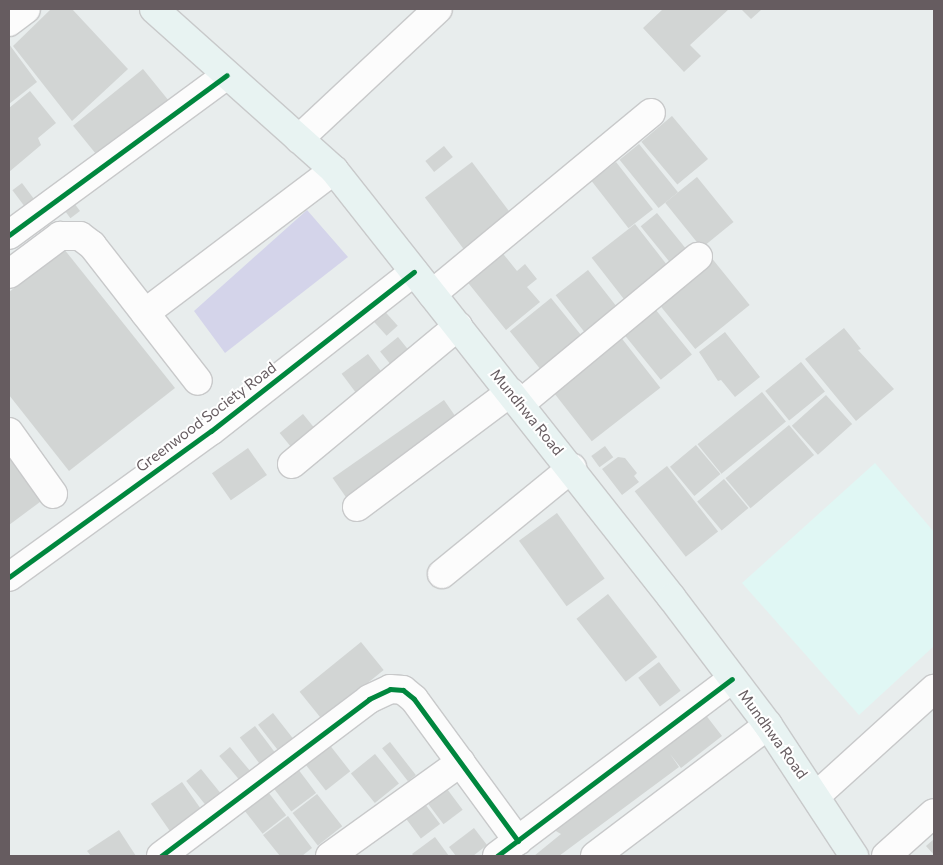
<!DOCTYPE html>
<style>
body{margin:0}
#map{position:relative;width:943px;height:865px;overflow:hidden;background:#e8eded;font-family:Commissioner,sans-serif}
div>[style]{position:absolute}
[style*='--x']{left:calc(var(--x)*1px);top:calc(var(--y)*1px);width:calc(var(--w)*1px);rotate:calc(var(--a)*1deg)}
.commercial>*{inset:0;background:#e0f7f4}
.green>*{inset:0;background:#d4d4ea}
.building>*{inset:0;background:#d2d5d4;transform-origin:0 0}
.roads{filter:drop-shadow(1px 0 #c8c9ca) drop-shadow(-1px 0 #c8c9ca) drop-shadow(0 1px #c8c9ca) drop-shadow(0 -1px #c8c9ca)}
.minor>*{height:28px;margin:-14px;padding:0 14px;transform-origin:14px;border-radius:14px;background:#fcfcfc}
.major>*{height:28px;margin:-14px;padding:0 14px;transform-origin:14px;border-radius:14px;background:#e8f3f2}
.cycleway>*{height:5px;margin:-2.5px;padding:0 2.5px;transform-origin:2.5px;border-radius:2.5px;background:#00873e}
span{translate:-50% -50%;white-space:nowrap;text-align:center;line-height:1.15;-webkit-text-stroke:4px #fff;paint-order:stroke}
.street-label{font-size:15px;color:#665c60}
.frame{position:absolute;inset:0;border:10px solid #665c60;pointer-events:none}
</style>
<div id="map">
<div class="commercial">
<div style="clip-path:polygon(875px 463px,934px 532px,934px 646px,859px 715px,742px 583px)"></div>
</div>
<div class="green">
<div style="clip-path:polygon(307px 210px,348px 257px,225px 353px,194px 311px)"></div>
</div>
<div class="building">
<div style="clip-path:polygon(51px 9px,72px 9px,128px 69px,72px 121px,13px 46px)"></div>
<div style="clip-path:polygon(663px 9px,729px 9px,690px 45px,701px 56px,684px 72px,643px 28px)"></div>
<div style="clip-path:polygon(741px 9px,759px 9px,761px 10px,751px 19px)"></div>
<div style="clip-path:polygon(9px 44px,37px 82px,9px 104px)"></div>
<div style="left:143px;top:69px;width:41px;height:90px;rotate:51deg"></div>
<div style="clip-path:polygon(30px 91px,56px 123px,38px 138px,41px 145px,9px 172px,9px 108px)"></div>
<div style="left:672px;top:116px;width:56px;height:40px;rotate:50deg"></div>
<div style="left:639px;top:144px;width:62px;height:25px;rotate:51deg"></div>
<div style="left:444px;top:146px;width:14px;height:24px;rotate:51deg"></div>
<div style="left:472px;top:162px;width:70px;height:59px;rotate:53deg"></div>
<div style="left:616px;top:162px;width:60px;height:31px;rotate:52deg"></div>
<div style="left:697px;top:177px;width:58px;height:41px;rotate:51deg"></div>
<div style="left:22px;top:183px;width:20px;height:12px;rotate:53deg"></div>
<div style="left:71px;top:199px;width:15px;height:12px;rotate:53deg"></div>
<div style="left:657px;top:213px;width:57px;height:21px;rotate:51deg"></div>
<div style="left:635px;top:224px;width:52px;height:55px;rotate:52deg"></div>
<div style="clip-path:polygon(496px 245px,517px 271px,525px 264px,537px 279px,527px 287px,540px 302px,506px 330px,461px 274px)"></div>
<div style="clip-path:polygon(64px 249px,175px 388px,69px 471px,9px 395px,9px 292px)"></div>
<div style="left:710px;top:256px;width:63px;height:70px;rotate:51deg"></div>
<div style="left:588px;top:270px;width:47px;height:41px;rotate:52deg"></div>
<div style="left:551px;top:298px;width:49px;height:53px;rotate:51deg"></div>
<div style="left:651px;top:304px;width:65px;height:40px;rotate:51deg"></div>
<div style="left:379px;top:305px;width:28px;height:15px;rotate:48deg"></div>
<div style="clip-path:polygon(844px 328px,861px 349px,858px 350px,894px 389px,856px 421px,805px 359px)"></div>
<div style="left:616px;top:331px;width:72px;height:87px;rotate:52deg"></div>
<div style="clip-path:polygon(725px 332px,760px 377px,735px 397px,721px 380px,718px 381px,699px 352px)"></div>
<div style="left:398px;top:337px;width:26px;height:23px;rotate:51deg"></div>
<div style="left:368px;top:354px;width:26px;height:33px;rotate:53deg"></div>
<div style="left:801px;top:362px;width:38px;height:46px;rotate:51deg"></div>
<div style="left:762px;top:392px;width:38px;height:83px;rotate:51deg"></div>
<div style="left:826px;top:395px;width:39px;height:46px;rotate:48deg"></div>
<div style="left:444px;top:400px;width:28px;height:136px;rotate:55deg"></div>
<div style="left:303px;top:414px;width:19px;height:30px;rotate:51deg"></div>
<div style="left:789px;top:425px;width:39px;height:83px;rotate:50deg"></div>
<div style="left:696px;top:445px;width:38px;height:34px;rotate:50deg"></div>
<div style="left:605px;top:446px;width:14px;height:17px;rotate:54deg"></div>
<div style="left:248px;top:448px;width:33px;height:44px;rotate:55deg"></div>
<div style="clip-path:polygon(9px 451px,44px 499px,9px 525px)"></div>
<div style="clip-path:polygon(618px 457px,625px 458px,637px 473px,634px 476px,639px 482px,622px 495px,602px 469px)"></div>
<div style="left:667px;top:466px;width:83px;height:41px;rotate:52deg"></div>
<div style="left:724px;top:479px;width:38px;height:35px;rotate:50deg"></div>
<div style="left:557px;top:513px;width:81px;height:47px;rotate:54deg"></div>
<div style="left:608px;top:594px;width:80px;height:40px;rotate:52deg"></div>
<div style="left:361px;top:642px;width:36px;height:79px;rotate:51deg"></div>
<div style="left:659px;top:662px;width:36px;height:26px;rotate:53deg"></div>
<div style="left:273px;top:713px;width:36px;height:19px;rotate:52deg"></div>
<div style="clip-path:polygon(705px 714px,722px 736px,681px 768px,670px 754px,679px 767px,559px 856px,534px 856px,561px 834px,554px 830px)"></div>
<div style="left:255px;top:726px;width:36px;height:19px;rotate:53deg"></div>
<div style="left:325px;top:739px;width:41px;height:31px;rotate:52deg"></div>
<div style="left:390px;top:742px;width:42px;height:10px;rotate:52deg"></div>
<div style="left:230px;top:747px;width:34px;height:14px;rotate:50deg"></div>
<div style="left:375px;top:754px;width:38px;height:31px;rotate:51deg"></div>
<div style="left:292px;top:761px;width:40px;height:31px;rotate:53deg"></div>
<div style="left:201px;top:769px;width:35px;height:19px;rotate:51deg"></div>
<div style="left:441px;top:781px;width:36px;height:24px;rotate:53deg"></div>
<div style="left:182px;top:782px;width:35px;height:38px;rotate:55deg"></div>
<div style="left:261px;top:783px;width:41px;height:30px;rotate:52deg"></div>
<div style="left:317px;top:794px;width:41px;height:31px;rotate:52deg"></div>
<div style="left:419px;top:796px;width:35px;height:24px;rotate:53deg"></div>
<div style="clip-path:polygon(288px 816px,312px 848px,302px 856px,280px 856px,263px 835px)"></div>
<div style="clip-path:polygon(474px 828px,487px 845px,473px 856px,456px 856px,449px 847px)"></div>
<div style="clip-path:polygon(119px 830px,136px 856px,91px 856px,87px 851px)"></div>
<div style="clip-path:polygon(435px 837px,449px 856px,414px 856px,412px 854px)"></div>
<div style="clip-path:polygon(934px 839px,934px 855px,926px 846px)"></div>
</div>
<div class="roads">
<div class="minor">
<div style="--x:9;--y:22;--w:21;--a:-37"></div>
<div style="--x:299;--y:139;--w:190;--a:-43.1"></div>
<div style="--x:9;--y:235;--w:270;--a:-36.3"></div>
<div style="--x:9;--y:274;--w:64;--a:-36.7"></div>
<div style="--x:60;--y:236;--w:20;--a:0"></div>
<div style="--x:80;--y:236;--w:15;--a:37"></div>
<div style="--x:92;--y:245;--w:172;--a:52.1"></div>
<div style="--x:432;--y:294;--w:284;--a:-39.6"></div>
<div style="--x:145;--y:313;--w:237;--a:-37.1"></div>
<div style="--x:520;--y:404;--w:231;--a:-39.6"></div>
<div style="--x:9;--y:432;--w:76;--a:54.6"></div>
<div style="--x:292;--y:464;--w:216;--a:-39.7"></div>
<div style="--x:357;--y:507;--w:192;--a:-36.8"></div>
<div style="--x:442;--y:574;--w:168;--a:-39.2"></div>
<div style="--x:9;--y:577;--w:249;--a:-35.9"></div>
<div style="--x:211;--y:431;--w:258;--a:-38.1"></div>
<div style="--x:817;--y:795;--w:158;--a:-42.2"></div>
<div style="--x:161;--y:856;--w:261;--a:-37"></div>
<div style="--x:369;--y:699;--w:23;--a:-25"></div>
<div style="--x:390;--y:689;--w:13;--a:4"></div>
<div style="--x:403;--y:690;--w:14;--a:39"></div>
<div style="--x:414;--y:699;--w:176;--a:53.8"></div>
<div style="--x:330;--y:856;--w:161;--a:-35.7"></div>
<div style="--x:497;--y:856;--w:294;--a:-37"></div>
<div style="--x:595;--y:856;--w:217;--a:-37.1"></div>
<div style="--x:886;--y:856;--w:64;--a:-41.9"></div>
</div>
<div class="major">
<div style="--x:154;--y:9;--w:241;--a:41.8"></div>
<div style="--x:334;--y:170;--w:545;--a:51.7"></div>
<div style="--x:672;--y:598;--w:159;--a:52.9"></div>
<div style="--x:768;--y:725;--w:157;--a:56.7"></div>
</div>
</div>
<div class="cycleway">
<div style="--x:9;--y:235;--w:270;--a:-36.3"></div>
<div style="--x:9;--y:577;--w:249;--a:-35.9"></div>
<div style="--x:211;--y:431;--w:258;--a:-38.1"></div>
<div style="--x:161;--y:856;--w:261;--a:-37"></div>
<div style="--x:369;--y:699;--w:23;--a:-25"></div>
<div style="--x:390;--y:689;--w:13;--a:4"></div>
<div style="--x:403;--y:690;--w:14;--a:39"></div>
<div style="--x:414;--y:699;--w:176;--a:53.8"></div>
<div style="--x:497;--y:856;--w:294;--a:-37"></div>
</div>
<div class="street-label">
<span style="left:527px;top:412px;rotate:51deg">Mundhwa Road</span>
<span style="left:206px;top:417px;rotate:-37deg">Greenwood Society Road</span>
<span style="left:773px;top:734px;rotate:54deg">Mundhwa Road</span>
</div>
<div class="frame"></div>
</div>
